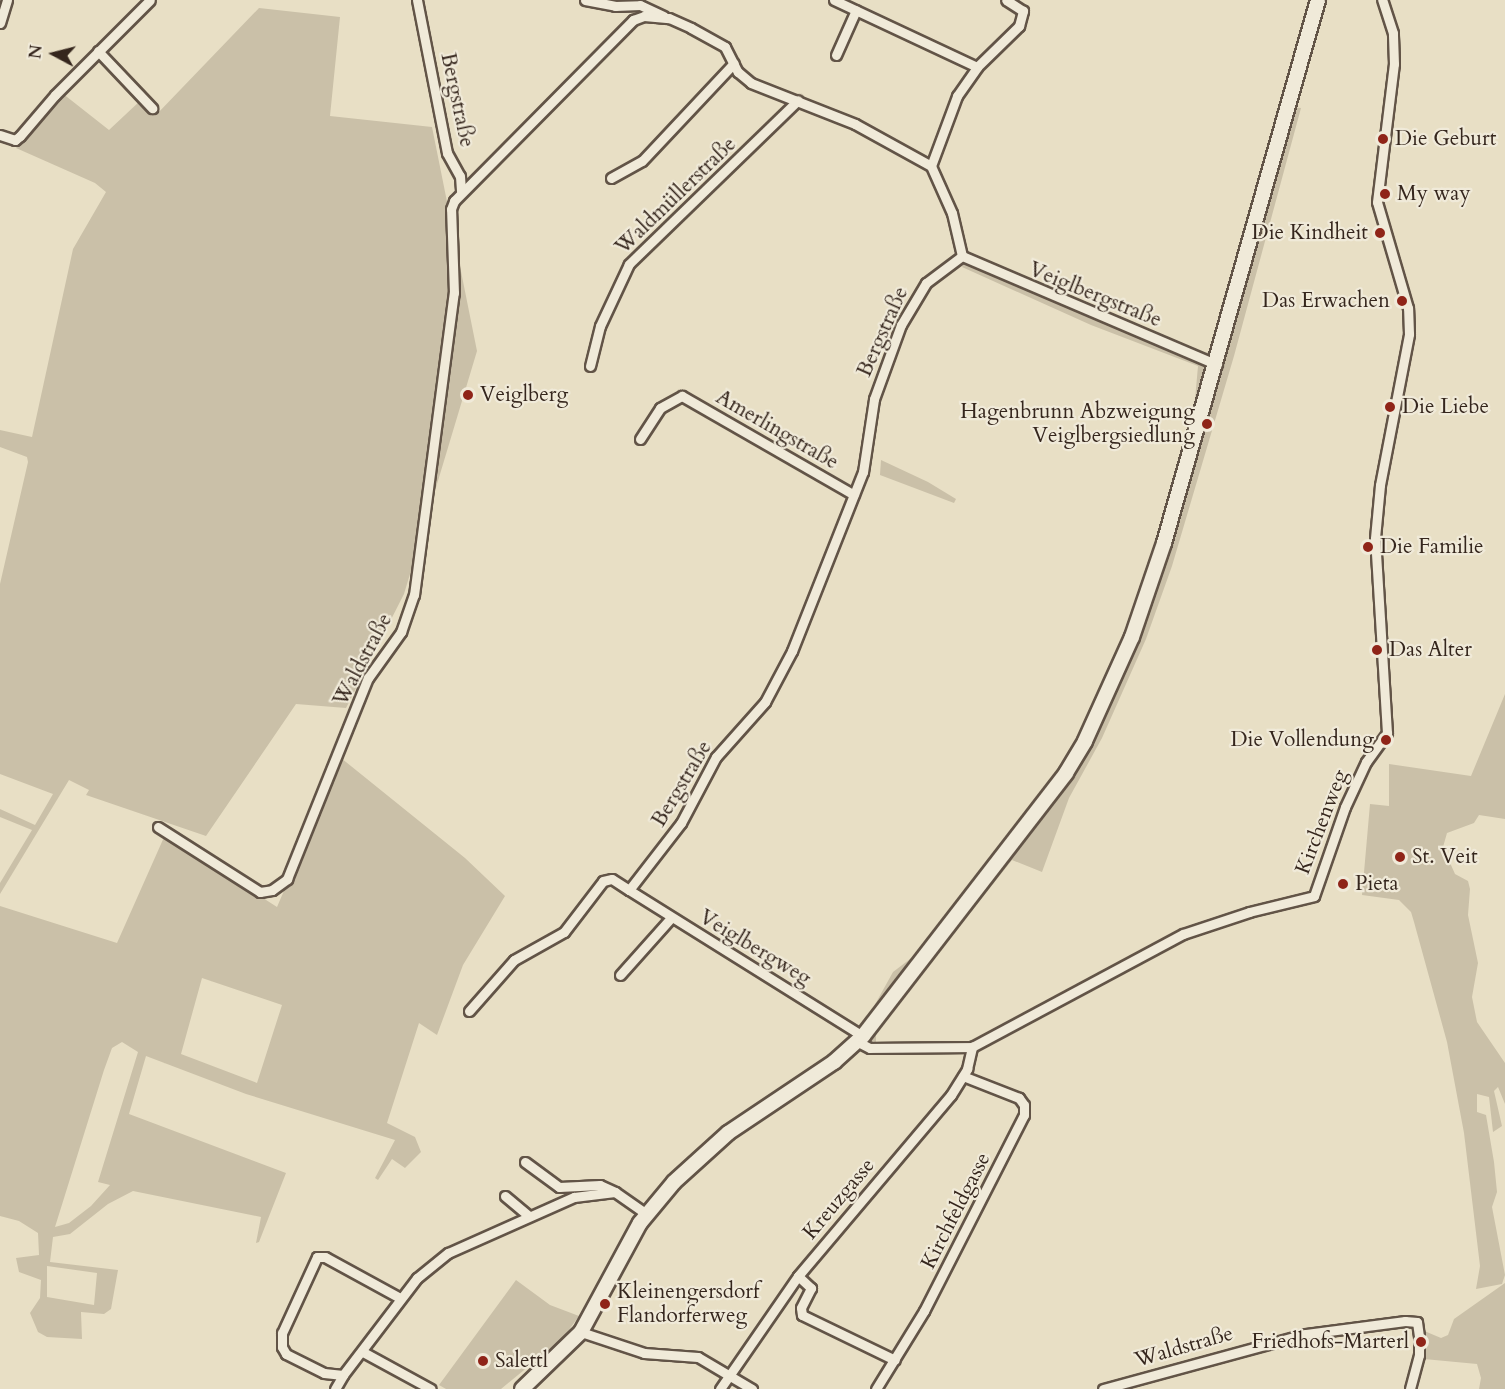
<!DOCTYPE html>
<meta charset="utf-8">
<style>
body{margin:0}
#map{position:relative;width:1505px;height:1389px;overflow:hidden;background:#e8dfc5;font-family:Cardo,serif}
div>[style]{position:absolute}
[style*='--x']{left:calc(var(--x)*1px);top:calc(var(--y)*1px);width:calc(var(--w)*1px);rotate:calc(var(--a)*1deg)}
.green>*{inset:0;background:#cac0a8}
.roads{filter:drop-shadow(2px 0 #625447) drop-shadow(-2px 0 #625447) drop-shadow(0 2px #625447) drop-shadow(0 -2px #625447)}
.minor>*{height:9px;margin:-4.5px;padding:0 4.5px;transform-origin:4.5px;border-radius:4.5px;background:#f0ead9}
.secondary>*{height:14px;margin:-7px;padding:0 7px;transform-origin:7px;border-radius:7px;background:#f0ead9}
.dots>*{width:16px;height:16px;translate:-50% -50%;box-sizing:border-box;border:3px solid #f0ead9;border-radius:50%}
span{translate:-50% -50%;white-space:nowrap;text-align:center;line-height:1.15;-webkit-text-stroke:4.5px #f0ead9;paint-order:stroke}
.street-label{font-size:21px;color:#35261d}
.poi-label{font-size:21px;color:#35261d}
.left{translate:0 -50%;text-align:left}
.right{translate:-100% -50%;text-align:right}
.north{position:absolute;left:24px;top:24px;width:60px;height:60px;-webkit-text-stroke:4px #f0ead9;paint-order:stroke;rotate:277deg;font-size:16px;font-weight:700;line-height:24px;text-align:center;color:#35261d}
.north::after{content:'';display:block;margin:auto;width:21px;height:27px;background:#35261d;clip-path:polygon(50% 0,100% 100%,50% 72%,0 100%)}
</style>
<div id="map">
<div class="green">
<div style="clip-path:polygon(259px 8px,340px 17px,330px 116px,432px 127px,477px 351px,404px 594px,346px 708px,296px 704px,206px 836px,86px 795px,89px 790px,69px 780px,0 894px,0 883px,32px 830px,0 817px,0 809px,35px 825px,53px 794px,0 774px,0 584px,28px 462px,27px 457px,0 447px,0 430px,32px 437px,73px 249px,106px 192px,95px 183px,16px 148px,62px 93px,109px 130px,141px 100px,156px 115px)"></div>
<div style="clip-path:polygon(1281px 106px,1301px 108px,1234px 356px,1172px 566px,1146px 639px,1102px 738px,1069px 798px,1042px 872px,1012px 860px,876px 1032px,876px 1043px,855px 1032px,863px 1026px,893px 972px,914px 956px,1060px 768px,1089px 717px,1136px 606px,1194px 411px,1198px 366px,1091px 325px,962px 267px,970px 254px,1205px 353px,1213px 351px)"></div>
<div style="clip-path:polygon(881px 460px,928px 482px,956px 499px,954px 503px,880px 475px)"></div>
<div style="clip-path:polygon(1505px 694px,1505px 819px,1479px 815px,1474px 823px,1447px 833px,1443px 847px,1455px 874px,1468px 881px,1470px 889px,1468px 915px,1478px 963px,1472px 997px,1477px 1022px,1505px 1063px,1505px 1104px,1498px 1087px,1494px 1091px,1502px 1126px,1493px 1132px,1489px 1097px,1477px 1094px,1477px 1112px,1486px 1115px,1494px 1162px,1497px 1192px,1492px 1207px,1505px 1275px,1502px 1284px,1476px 1289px,1480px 1266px,1464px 1133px,1447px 1042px,1414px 922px,1411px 912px,1399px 900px,1362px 895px,1370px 804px,1389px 806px,1389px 764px,1471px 776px)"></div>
<div style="clip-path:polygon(evenodd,341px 758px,465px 858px,505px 896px,463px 965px,437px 1035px,419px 1023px,387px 1123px,415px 1137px,421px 1152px,405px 1168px,392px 1159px,378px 1180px,375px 1178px,395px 1140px,246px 1094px,146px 1056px,129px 1114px,286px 1173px,259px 1242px,256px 1243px,261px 1217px,133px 1191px,108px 1204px,70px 1234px,53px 1237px,50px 1262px,118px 1270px,111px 1309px,104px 1314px,81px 1312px,82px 1339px,47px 1337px,38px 1332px,30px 1313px,40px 1298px,41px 1280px,19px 1272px,16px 1258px,39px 1255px,38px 1233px,19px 1221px,0 1216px,0 906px,117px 943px,165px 835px,277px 907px,341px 758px,202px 978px,282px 1005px,257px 1083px,181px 1054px,202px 978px,341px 758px,122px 1042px,138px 1052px,98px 1182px,110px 1185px,91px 1206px,69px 1223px,55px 1227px,104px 1070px,112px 1048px,122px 1042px,341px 758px,47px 1266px,97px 1273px,94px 1305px,47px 1297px,47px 1266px)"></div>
<div style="clip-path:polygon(516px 1280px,550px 1305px,579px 1316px,563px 1338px,501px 1389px,446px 1389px,439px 1385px)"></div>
<div style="clip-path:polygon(1505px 1283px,1505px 1389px,1479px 1389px,1481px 1378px,1477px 1364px,1424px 1359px,1422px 1330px,1441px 1338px,1448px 1335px,1454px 1319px)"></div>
</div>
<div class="roads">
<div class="minor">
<div style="--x:417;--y:0;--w:156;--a:78.9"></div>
<div style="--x:447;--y:153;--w:26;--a:61"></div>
<div style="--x:460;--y:176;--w:16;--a:86"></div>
<div style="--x:585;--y:0;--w:31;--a:11"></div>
<div style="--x:615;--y:6;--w:25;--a:-2"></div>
<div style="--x:640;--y:5;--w:26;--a:25"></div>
<div style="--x:834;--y:0;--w:158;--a:25.1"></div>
<div style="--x:0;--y:23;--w:24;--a:-73"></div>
<div style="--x:98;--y:51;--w:79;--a:46.5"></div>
<div style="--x:836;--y:55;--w:49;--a:-66"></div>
<div style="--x:0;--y:135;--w:16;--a:18"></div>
<div style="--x:15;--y:140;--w:6;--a:-39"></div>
<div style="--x:20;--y:136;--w:54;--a:-49.5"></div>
<div style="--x:55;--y:95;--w:134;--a:-45"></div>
<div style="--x:931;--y:166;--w:75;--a:-69.6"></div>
<div style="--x:957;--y:96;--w:35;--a:-55"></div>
<div style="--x:977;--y:67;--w:59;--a:-44.3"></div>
<div style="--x:1019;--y:26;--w:16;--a:-75"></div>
<div style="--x:1023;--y:11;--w:20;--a:-147"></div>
<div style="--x:611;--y:178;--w:35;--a:-29"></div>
<div style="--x:642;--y:161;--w:134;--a:-46.8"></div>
<div style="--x:962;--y:256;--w:277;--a:23.1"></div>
<div style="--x:590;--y:366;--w:41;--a:-76"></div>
<div style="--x:600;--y:326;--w:68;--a:-64.9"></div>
<div style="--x:629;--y:264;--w:235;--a:-44.1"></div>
<div style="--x:640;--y:439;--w:37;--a:-57"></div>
<div style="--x:660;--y:408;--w:25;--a:-29"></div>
<div style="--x:682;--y:396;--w:198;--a:29.9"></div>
<div style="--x:158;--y:827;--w:121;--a:32.5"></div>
<div style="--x:260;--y:892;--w:12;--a:-9"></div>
<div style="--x:272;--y:890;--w:19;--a:-36"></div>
<div style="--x:287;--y:879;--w:217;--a:-68.1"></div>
<div style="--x:368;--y:678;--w:57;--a:-54.3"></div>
<div style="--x:401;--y:632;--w:39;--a:-71"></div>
<div style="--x:414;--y:595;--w:305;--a:-82.5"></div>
<div style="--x:454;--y:293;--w:84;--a:-92"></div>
<div style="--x:451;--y:209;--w:9;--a:-69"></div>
<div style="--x:454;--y:201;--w:255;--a:-45.3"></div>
<div style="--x:633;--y:20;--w:12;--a:-20"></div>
<div style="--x:644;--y:16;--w:25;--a:5"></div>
<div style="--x:669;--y:18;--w:24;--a:24"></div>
<div style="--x:691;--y:28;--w:39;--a:29"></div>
<div style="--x:725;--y:47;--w:28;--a:63"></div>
<div style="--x:738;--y:72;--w:17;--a:40"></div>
<div style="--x:751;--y:83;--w:112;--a:21.5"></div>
<div style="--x:855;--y:124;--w:87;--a:28.9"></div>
<div style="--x:931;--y:166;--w:51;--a:65.9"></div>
<div style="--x:952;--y:213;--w:44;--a:76.9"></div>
<div style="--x:629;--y:890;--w:276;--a:32"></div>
<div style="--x:620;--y:975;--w:76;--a:-48.2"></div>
<div style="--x:469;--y:1011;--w:68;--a:-48.6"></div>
<div style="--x:514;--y:960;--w:57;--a:-29.2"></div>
<div style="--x:564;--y:932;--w:64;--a:-52.6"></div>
<div style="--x:603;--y:881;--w:9;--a:-13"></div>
<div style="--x:612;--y:879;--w:20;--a:33"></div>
<div style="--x:629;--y:890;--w:85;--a:-52.2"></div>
<div style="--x:681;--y:823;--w:75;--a:-62.1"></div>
<div style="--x:716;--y:757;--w:74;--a:-48.3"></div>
<div style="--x:765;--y:702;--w:58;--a:-62.1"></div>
<div style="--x:792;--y:651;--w:193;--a:-68.4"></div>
<div style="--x:863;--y:472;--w:74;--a:-81.4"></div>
<div style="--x:874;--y:399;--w:79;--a:-70"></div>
<div style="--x:901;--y:325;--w:49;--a:-59.2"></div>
<div style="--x:926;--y:283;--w:45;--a:-36.9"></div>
<div style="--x:858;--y:1042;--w:13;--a:27"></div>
<div style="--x:870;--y:1048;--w:102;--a:-0.6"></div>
<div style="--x:972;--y:1047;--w:239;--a:-28.2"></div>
<div style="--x:1183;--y:934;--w:70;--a:-18.4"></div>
<div style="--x:1249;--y:912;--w:67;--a:-13.8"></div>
<div style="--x:1314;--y:896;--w:94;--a:-70.8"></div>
<div style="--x:1345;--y:807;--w:50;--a:-65"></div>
<div style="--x:1366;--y:762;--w:36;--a:-54"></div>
<div style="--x:1387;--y:733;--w:195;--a:-93.5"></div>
<div style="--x:1375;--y:538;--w:53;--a:-84.6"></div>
<div style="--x:1380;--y:485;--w:154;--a:-79.1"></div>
<div style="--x:1409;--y:334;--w:26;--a:-92"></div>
<div style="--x:1408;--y:308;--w:110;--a:-106.3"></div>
<div style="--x:1377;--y:202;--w:139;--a:-83"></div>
<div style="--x:1394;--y:64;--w:31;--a:-92"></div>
<div style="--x:1393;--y:33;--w:35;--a:-108"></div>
<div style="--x:525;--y:1162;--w:42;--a:36.3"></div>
<div style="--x:559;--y:1187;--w:41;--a:-2.8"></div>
<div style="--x:600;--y:1185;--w:17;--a:25"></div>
<div style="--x:505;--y:1196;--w:30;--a:40"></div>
<div style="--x:798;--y:1276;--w:18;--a:43"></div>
<div style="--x:811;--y:1288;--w:22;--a:117"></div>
<div style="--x:801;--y:1308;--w:7;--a:82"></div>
<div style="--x:802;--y:1315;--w:103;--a:25.8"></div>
<div style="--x:400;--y:1298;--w:85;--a:-151.3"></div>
<div style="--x:325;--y:1257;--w:8;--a:180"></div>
<div style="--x:317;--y:1257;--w:84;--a:114.7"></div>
<div style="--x:282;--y:1333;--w:14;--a:90"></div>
<div style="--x:282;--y:1347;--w:8;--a:60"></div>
<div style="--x:286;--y:1354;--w:42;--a:26.6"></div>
<div style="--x:324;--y:1373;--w:19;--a:6"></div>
<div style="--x:343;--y:1375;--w:122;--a:-52.7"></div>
<div style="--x:417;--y:1278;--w:40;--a:-39"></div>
<div style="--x:448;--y:1253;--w:138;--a:-24"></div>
<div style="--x:574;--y:1197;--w:41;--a:-7"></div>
<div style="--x:615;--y:1192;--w:38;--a:35"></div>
<div style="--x:581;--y:1332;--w:66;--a:18.4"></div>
<div style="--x:644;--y:1353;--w:54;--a:4.2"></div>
<div style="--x:698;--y:1357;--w:63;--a:30.7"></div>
<div style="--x:363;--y:1352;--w:77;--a:28.6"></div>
<div style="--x:335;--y:1389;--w:16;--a:-60"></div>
<div style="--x:720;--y:1389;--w:137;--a:-55.4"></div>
<div style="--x:798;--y:1276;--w:237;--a:-49.8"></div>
<div style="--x:951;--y:1095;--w:31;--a:-58"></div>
<div style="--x:967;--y:1069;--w:23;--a:-77"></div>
<div style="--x:876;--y:1389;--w:92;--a:-58.4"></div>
<div style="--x:924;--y:1311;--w:220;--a:-63"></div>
<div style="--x:1024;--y:1115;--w:10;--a:-90"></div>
<div style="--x:1024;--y:1105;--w:9;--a:-126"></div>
<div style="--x:1019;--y:1098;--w:60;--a:-158.6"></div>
<div style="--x:1103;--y:1389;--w:210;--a:-15.2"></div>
<div style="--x:1306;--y:1334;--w:100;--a:-7.5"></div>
<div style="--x:1405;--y:1321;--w:12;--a:5"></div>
<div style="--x:1417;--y:1322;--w:15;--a:82"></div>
<div style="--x:1419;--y:1337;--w:18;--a:90"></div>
<div style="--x:1419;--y:1355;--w:35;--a:105"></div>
</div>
<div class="secondary">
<div style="--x:522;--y:1389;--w:82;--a:-44"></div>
<div style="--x:581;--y:1332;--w:124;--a:-61.6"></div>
<div style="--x:640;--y:1223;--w:53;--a:-50.3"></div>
<div style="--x:674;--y:1182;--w:73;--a:-42.2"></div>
<div style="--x:728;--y:1133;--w:128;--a:-33.8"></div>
<div style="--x:834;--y:1062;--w:39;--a:-42"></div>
<div style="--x:863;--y:1036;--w:332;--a:-52.3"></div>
<div style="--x:1066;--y:773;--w:37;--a:-59"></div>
<div style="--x:1085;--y:741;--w:114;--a:-65.7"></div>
<div style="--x:1132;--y:637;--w:99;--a:-71.2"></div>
<div style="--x:1164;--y:543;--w:564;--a:-74.17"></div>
</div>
</div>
<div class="dots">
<div style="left:1383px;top:139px;background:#8f2418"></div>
<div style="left:1385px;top:194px;background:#8f2418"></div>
<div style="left:1380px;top:233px;background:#8f2418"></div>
<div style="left:1402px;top:301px;background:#8f2418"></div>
<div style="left:468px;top:395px;background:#8f2418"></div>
<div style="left:1390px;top:407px;background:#8f2418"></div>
<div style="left:1207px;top:424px;background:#8f2418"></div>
<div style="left:1368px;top:547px;background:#8f2418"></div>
<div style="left:1377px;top:650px;background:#8f2418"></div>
<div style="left:1386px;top:740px;background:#8f2418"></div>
<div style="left:1400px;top:857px;background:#8f2418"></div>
<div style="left:1343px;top:884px;background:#8f2418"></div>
<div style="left:605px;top:1304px;background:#8f2418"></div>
<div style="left:1421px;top:1342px;background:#8f2418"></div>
<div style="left:483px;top:1361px;background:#8f2418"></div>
</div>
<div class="street-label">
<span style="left:457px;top:100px;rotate:78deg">Bergstraße</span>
<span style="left:676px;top:196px;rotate:-44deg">Waldmüllerstraße</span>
<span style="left:1095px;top:295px;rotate:22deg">Veiglbergstraße</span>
<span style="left:883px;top:332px;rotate:-66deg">Bergstraße</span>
<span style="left:777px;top:430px;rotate:30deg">Amerlingstraße</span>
<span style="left:363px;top:660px;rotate:-62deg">Waldstraße</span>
<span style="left:682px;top:784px;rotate:-59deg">Bergstraße</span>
<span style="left:1322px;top:822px;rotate:-69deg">Kirchenweg</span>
<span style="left:755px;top:948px;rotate:31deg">Veiglbergweg</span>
<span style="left:839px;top:1199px;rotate:-50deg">Kreuzgasse</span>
<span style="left:956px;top:1211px;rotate:-63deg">Kirchfeldgasse</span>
<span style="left:1184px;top:1347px;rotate:-16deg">Waldstraße</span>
</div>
<div class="poi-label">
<span class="left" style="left:1395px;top:139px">Die Geburt</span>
<span class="left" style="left:1397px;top:194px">My way</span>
<span class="right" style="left:1368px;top:233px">Die Kindheit</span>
<span class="right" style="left:1390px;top:301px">Das Erwachen</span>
<span class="left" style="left:480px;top:395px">Veiglberg</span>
<span class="left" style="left:1402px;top:407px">Die Liebe</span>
<span class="right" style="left:1195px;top:424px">Hagenbrunn Abzweigung<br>Veiglbergsiedlung</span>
<span class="left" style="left:1380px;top:547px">Die Familie</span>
<span class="left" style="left:1389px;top:650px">Das Alter</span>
<span class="right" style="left:1374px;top:740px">Die Vollendung</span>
<span class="left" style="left:1412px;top:857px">St. Veit</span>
<span class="left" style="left:1355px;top:884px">Pieta</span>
<span class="left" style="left:617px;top:1304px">Kleinengersdorf<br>Flandorferweg</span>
<span class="right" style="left:1409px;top:1342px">Friedhofs-Marterl</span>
<span class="left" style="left:495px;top:1361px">Salettl</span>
</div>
<div class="north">N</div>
</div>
